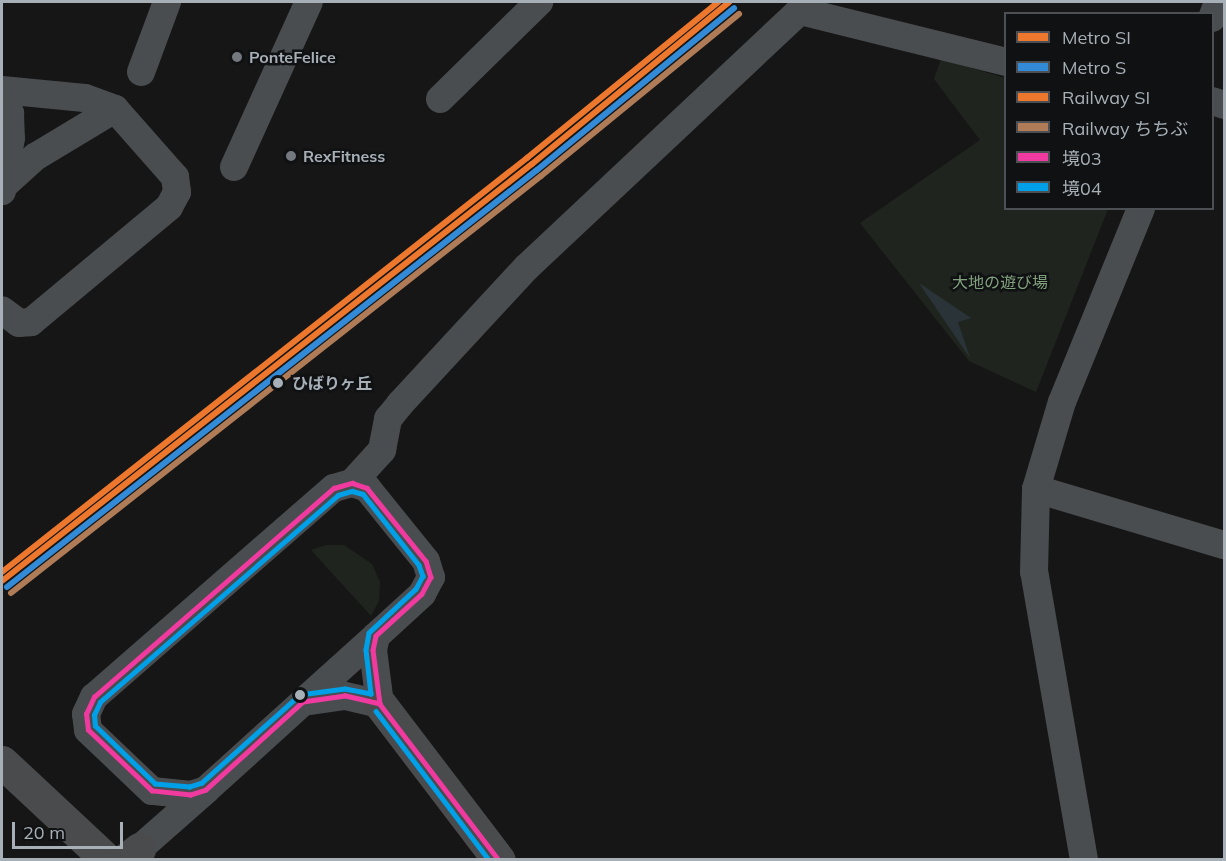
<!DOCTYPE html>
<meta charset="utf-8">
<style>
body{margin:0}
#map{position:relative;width:1226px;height:861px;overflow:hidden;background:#161616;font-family:Mulish,"Noto Sans JP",sans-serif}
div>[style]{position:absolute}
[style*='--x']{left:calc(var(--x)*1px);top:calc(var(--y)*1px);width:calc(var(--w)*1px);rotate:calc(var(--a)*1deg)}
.green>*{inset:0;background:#1f251e}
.water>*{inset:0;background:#2a3438}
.street>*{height:28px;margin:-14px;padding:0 14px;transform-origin:14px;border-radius:14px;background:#4a4d4f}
.secondary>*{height:33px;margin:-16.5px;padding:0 16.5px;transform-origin:16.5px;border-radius:16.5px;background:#494b4d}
.bus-1>*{height:4.5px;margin:-2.25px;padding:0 2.25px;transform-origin:2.25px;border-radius:2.25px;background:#f03a9f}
.bus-2>*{height:4.5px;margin:-2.25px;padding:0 2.25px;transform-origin:2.25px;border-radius:2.25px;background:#00a0e9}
.rail-1>*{height:6px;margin:-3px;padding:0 3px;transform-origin:3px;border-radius:3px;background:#ed772d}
.rail-2>*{height:6px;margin:-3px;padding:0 3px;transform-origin:3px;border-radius:3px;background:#b07c57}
.metro-1>*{height:6px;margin:-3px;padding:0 3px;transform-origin:3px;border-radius:3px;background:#ed772d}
.metro-2>*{height:6px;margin:-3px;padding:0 3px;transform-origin:3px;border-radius:3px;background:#338bd7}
.dots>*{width:16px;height:16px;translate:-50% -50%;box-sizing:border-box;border:3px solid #101112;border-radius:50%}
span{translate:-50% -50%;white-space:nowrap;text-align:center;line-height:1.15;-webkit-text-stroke:5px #101112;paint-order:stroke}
.poi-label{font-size:16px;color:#a7afb7;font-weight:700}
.left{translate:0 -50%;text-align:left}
.park-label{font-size:16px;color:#82a27e}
.stop-label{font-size:16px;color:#a7afb7;font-weight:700}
.frame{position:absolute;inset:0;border:3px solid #a7afb7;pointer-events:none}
.legend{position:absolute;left:1004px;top:12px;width:210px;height:198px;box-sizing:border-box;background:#101112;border:2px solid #4c5054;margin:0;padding:8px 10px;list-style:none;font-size:18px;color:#a7afb7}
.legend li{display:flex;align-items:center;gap:12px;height:30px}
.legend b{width:30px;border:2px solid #4c5054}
.scale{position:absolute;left:12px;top:822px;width:111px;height:27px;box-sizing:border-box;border:3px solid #a7afb7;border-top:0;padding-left:8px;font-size:18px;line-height:21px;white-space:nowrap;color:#a7afb7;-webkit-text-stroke:4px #101112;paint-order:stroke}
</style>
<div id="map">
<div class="green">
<div style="clip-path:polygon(941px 59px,1005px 78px,1006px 208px,1108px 209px,1036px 392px,969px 361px,860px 223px,980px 140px,934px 79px)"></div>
<div style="clip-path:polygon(326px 545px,344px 545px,372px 564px,380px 582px,379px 601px,371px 616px,311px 550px)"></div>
</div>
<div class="water">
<div style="clip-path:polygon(919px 283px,971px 318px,958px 322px,970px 358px)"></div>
</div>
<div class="street">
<div style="--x:1212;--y:18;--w:17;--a:-69"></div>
<div style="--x:141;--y:72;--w:75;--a:-69.6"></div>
<div style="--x:2;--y:90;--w:83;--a:5.5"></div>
<div style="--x:85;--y:98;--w:32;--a:20"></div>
<div style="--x:115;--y:109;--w:91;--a:48.6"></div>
<div style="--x:175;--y:177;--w:15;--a:82"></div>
<div style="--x:177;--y:192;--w:17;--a:118"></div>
<div style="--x:169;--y:207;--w:180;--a:140.2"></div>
<div style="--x:31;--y:322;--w:12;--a:175"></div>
<div style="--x:19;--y:323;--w:21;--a:-143"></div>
<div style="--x:2;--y:93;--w:22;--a:68"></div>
<div style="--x:10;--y:113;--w:25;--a:88"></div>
<div style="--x:11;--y:138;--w:54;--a:99.6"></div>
<div style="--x:440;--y:99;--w:139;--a:-44.4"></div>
<div style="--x:1212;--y:101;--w:13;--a:18"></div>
<div style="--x:234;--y:167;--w:181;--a:-65.6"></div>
<div style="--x:4;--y:185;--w:42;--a:-42.1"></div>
<div style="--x:35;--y:157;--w:93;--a:-31"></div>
<div style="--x:352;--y:483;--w:16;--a:18"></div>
<div style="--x:367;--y:488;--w:94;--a:51.1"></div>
<div style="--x:426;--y:561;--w:17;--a:73"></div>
<div style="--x:431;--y:577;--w:19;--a:118"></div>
<div style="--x:422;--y:594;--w:62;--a:137.6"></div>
<div style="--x:376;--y:636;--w:14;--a:102"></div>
<div style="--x:373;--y:650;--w:54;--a:82.6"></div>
<div style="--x:380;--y:704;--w:36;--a:-167"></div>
<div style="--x:345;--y:696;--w:42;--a:171.9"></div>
<div style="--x:303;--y:702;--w:131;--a:137.8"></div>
<div style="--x:206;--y:790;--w:16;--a:162"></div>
<div style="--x:191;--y:795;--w:39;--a:-174"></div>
<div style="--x:152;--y:791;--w:88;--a:-136.4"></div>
<div style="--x:88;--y:730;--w:16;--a:-97"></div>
<div style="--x:86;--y:714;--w:19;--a:-65"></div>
<div style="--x:94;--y:697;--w:318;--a:-41.1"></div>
<div style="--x:334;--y:488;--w:19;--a:-16"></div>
<div style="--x:352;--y:483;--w:45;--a:-47.7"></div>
<div style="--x:382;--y:450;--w:32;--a:-79"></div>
<div style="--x:388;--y:419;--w:19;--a:-51"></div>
<div style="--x:400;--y:404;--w:187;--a:-47.2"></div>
<div style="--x:527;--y:267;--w:374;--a:-43.2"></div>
<div style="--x:800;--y:11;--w:212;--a:13.9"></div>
<div style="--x:1036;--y:489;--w:196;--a:16.6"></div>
<div style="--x:303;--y:702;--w:98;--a:-42.1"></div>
<div style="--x:139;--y:849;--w:89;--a:-41.4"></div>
<div style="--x:1084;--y:860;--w:292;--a:-99.8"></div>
<div style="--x:1034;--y:572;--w:83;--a:-88.6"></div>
<div style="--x:1036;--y:489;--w:91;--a:-73.4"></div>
<div style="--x:1062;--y:402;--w:209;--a:-67.8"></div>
</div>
<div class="secondary">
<div style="--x:380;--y:704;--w:196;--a:52.7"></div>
<div style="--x:2;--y:762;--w:144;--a:43"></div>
<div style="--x:125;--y:860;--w:18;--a:-38"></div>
</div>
<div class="bus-1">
<div style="--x:352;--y:483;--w:16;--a:18"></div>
<div style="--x:367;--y:488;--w:94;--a:51.1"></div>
<div style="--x:426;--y:561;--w:17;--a:73"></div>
<div style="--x:431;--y:577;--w:19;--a:118"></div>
<div style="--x:422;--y:594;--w:62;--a:137.6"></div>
<div style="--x:376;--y:636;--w:14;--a:102"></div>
<div style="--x:373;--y:650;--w:54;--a:82.6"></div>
<div style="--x:380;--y:704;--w:36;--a:-167"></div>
<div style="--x:345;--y:696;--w:42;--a:171.9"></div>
<div style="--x:303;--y:702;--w:131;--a:137.8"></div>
<div style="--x:206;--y:790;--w:16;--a:162"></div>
<div style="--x:191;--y:795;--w:39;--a:-174"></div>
<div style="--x:152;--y:791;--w:88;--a:-136.4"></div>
<div style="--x:88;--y:730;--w:16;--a:-97"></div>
<div style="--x:86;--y:714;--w:19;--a:-65"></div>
<div style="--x:94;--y:697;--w:318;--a:-41.1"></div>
<div style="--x:334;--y:488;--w:19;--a:-16"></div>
<div style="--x:380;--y:704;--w:196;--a:52.7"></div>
</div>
<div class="bus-2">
<div style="--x:352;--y:491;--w:11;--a:15"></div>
<div style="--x:363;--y:494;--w:90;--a:51.7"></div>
<div style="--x:419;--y:565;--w:12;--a:70"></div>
<div style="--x:423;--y:576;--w:15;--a:118"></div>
<div style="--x:416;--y:589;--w:64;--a:136.9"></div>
<div style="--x:369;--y:633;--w:17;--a:100"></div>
<div style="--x:366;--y:650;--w:44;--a:83.5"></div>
<div style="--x:371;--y:694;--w:26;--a:-169"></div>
<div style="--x:345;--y:689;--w:45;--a:172.4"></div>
<div style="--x:300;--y:695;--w:132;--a:138.1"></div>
<div style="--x:202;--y:783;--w:13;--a:162"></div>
<div style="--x:190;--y:787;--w:35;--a:-175"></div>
<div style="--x:155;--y:784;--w:83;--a:-136"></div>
<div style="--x:95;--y:726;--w:11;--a:-95"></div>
<div style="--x:94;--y:715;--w:14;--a:-65"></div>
<div style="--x:100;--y:702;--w:315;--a:-41"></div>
<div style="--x:338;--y:495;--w:15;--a:-16"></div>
<div style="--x:376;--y:711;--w:187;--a:52.8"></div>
</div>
<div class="rail-1">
<div style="--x:2;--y:572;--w:669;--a:-38.26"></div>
<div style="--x:527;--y:158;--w:247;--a:-39.2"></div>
</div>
<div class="rail-2">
<div style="--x:11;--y:593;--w:674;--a:-38.2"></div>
<div style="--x:541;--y:176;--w:256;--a:-39.3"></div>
</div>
<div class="metro-1">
<div style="--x:2;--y:581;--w:674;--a:-38.2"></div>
<div style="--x:532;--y:164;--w:255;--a:-39.4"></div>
</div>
<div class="metro-2">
<div style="--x:7;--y:587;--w:674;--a:-38.2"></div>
<div style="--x:537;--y:170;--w:255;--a:-39.4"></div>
</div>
<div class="dots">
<div style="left:237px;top:57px;background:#74797f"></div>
<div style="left:291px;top:156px;background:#74797f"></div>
<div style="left:278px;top:383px;background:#a7afb7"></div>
<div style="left:300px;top:695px;background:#a7afb7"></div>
</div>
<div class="poi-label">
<span class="left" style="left:249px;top:57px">PonteFelice</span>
<span class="left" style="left:303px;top:156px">RexFitness</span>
</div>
<div class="park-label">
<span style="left:1000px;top:282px">大地の遊び場</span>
</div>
<div class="stop-label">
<span class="left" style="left:292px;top:383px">ひばりヶ丘</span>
</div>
<div class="frame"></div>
<ul class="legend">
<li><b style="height:8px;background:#ed772d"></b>Metro SI</li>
<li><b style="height:8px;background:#338bd7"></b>Metro S</li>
<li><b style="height:8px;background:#ed772d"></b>Railway SI</li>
<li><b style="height:8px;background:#b07c57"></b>Railway ちちぶ</li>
<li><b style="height:8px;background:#f03a9f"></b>境03</li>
<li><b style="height:8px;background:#00a0e9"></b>境04</li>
</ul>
<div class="scale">20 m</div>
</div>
